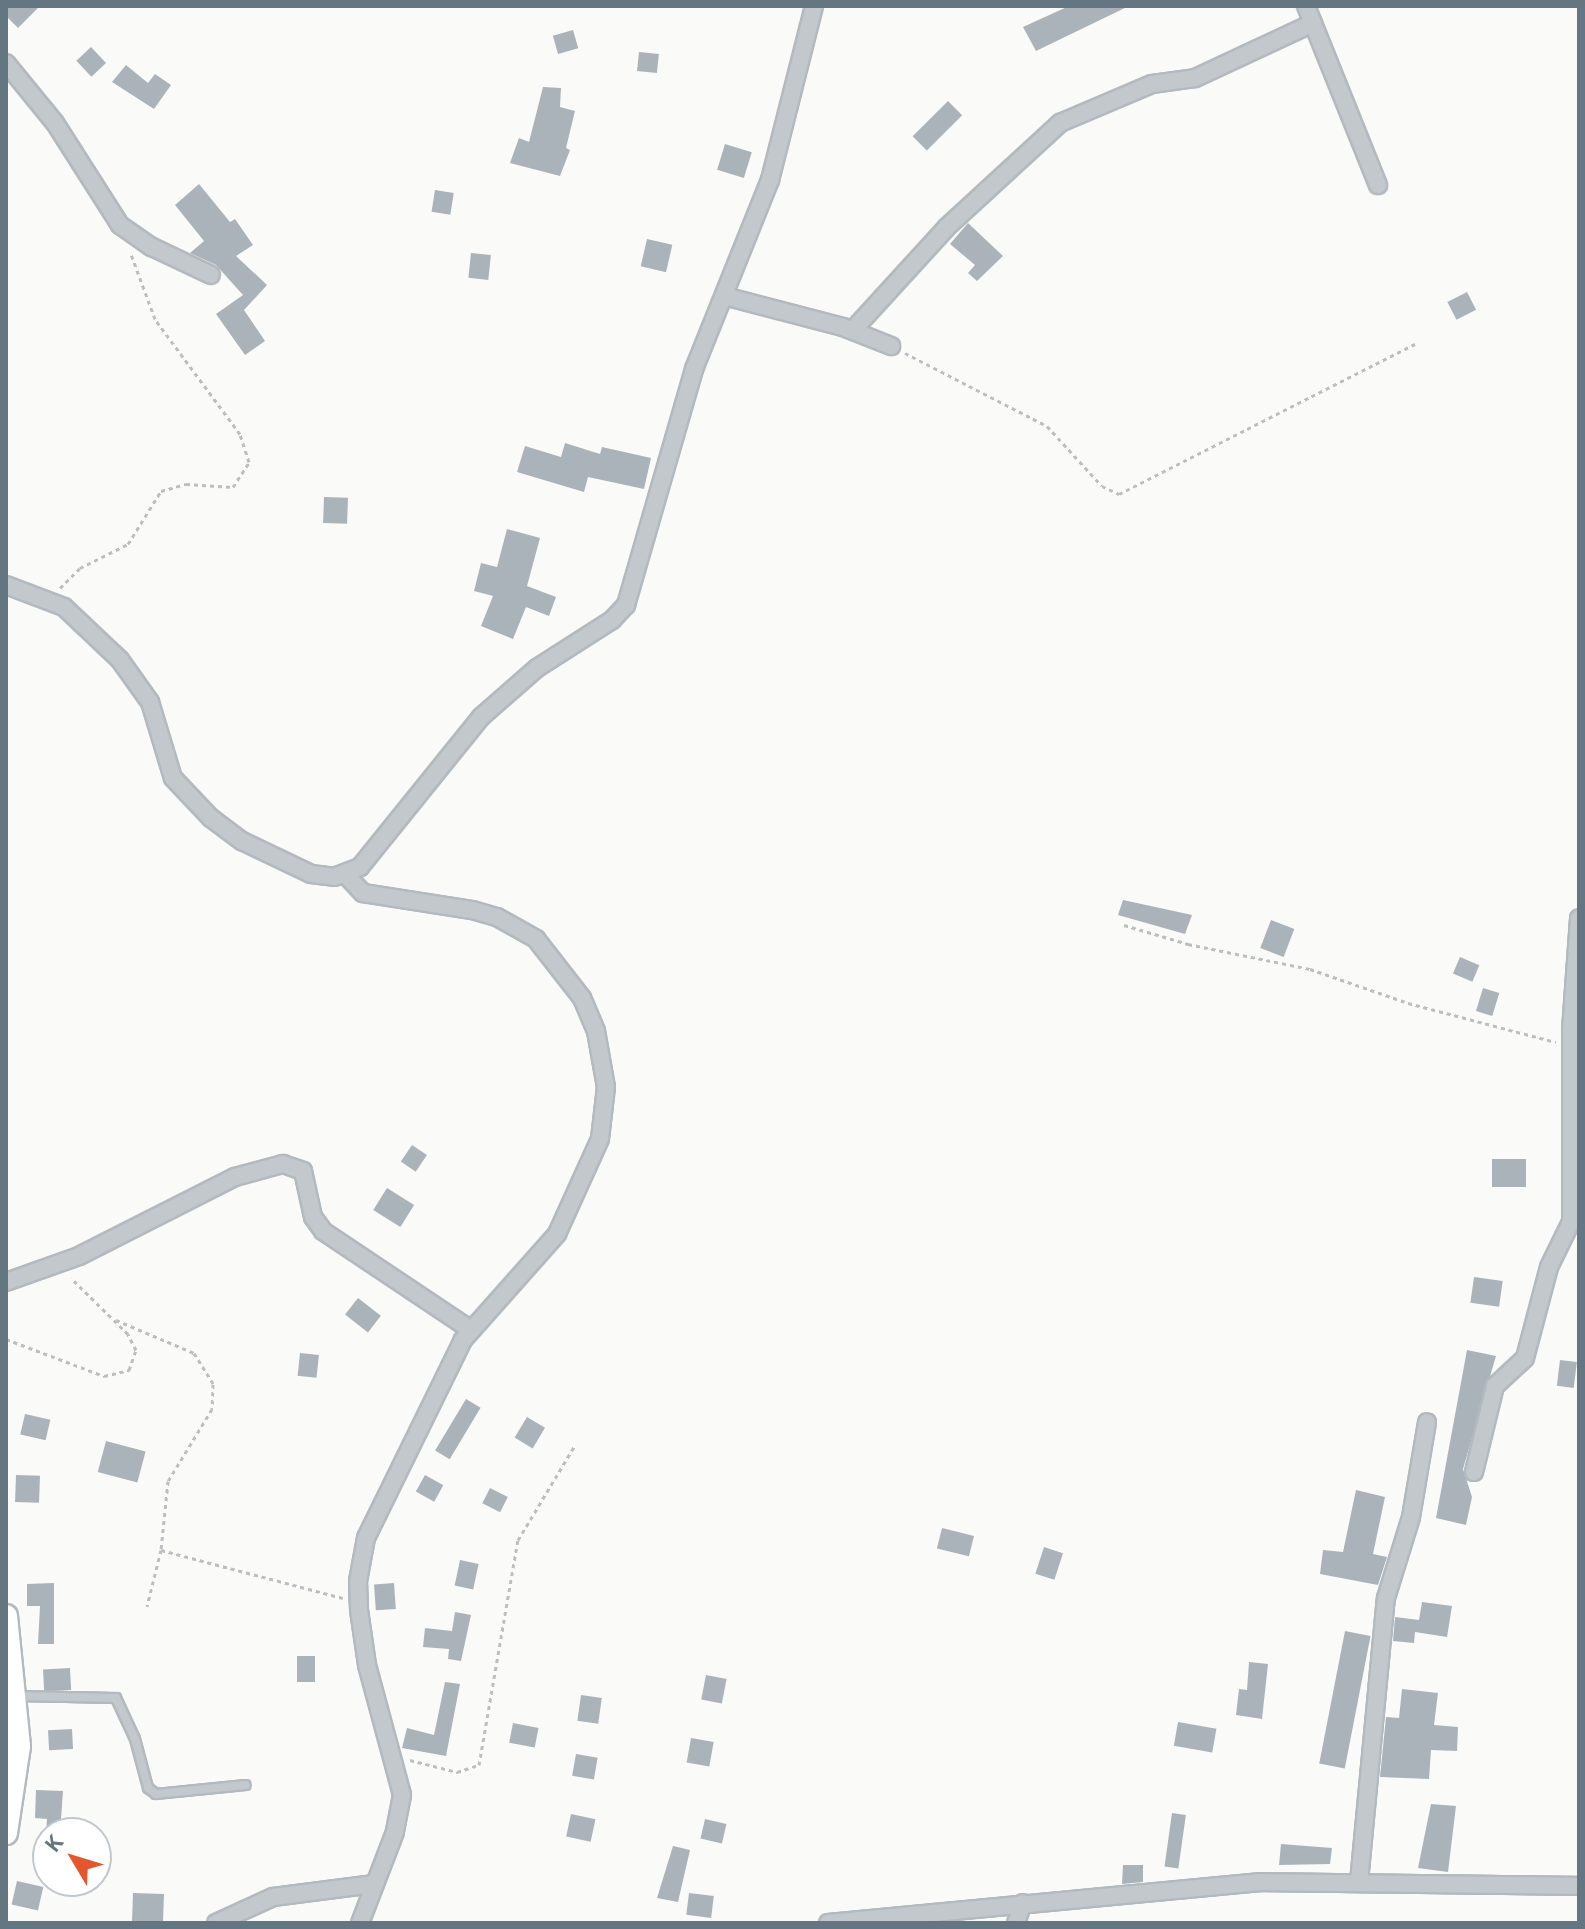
<!DOCTYPE html>
<style>
body{margin:0}
#map{position:relative;width:1585px;height:1929px;overflow:hidden;background:#fafaf8;font-family:"DM Sans",sans-serif}
div>[style]{position:absolute}
[style*='--x']{left:calc(var(--x)*1px);top:calc(var(--y)*1px);width:calc(var(--w)*1px);rotate:calc(var(--a)*1deg)}
.building>*{inset:0;background:#aab3b9;transform-origin:0 0}
.path>*{height:3px;margin-top:-1.5px;transform-origin:0;background:repeating-linear-gradient(90deg,#bbbfc2 0 4px,transparent 0 8px)}
.roads{filter:drop-shadow(2px 0 #b3babf) drop-shadow(-2px 0 #b3babf) drop-shadow(0 2px #b3babf) drop-shadow(0 -2px #b3babf)}
.lane>*{height:8px;margin:-4px;padding:0 4px;transform-origin:4px;border-radius:4px;background:#c3c8cc}
.street>*{height:16px;margin:-8px;padding:0 8px;transform-origin:8px;border-radius:8px;background:#c3c8cc}
.secondary>*{height:22px;margin:-11px;padding:0 11px;transform-origin:11px;border-radius:11px;background:#fff}
span{translate:-50% -50%;white-space:nowrap;text-align:center;line-height:1.15;-webkit-text-stroke:8px #fff;paint-order:stroke}
.frame{position:absolute;inset:0;border:8px solid #657683;pointer-events:none}
.north{position:absolute;left:32px;top:1817px;width:80px;height:80px;box-sizing:border-box;background:#fff;border:2px solid #c1c8cd;border-radius:50%;rotate:308deg;font-size:22px;font-weight:700;line-height:32px;text-align:center;color:#657683}
.north::after{content:'';display:block;margin:auto;width:28px;height:36px;background:#e4572e;clip-path:polygon(50% 0,100% 100%,50% 72%,0 100%)}
</style>
<div id="map">
<div class="building">
<div style="clip-path:polygon(6px 6px,40px 6px,18px 28px,6px 16px)"></div>
<div style="clip-path:polygon(1069px 6px,1129px 6px,1036px 51px,1023px 27px)"></div>
<div style="left:573px;top:30px;width:19px;height:21px;rotate:74deg"></div>
<div style="left:91px;top:47px;width:22px;height:20px;rotate:47deg"></div>
<div style="left:639px;top:52px;width:20px;height:19px;rotate:6deg"></div>
<div style="clip-path:polygon(126px 65px,148px 83px,155px 74px,171px 85px,154px 109px,112px 82px)"></div>
<div style="clip-path:polygon(543px 87px,561px 88px,560px 107px,575px 111px,566px 148px,570px 150px,560px 176px,510px 163px,519px 138px,529px 142px)"></div>
<div style="left:948px;top:101px;width:20px;height:50px;rotate:45deg"></div>
<div style="left:725px;top:144px;width:28px;height:27px;rotate:17deg"></div>
<div style="clip-path:polygon(199px 184px,230px 222px,235px 219px,253px 245px,236px 256px,267px 285px,244px 310px,265px 341px,245px 355px,216px 314px,243px 295px,216px 265px,190px 253px,204px 241px,175px 205px)"></div>
<div style="left:435px;top:190px;width:19px;height:22px;rotate:9deg"></div>
<div style="clip-path:polygon(968px 223px,1003px 256px,977px 281px,968px 273px,975px 265px,950px 244px)"></div>
<div style="left:647px;top:239px;width:26px;height:28px;rotate:13deg"></div>
<div style="left:471px;top:253px;width:20px;height:25px;rotate:6deg"></div>
<div style="left:1467px;top:292px;width:20px;height:22px;rotate:63deg"></div>
<div style="clip-path:polygon(565px 443px,600px 454px,602px 447px,651px 458px,644px 489px,588px 477px,584px 492px,517px 472px,525px 446px,561px 457px)"></div>
<div style="left:324px;top:497px;width:24px;height:26px;rotate:2deg"></div>
<div style="clip-path:polygon(507px 529px,540px 538px,527px 586px,556px 597px,549px 616px,526px 607px,513px 639px,481px 626px,493px 596px,474px 591px,481px 563px,497px 567px)"></div>
<div style="clip-path:polygon(1123px 900px,1192px 915px,1185px 934px,1118px 915px)"></div>
<div style="left:1271px;top:920px;width:25px;height:30px;rotate:21deg"></div>
<div style="left:1460px;top:957px;width:21px;height:18px;rotate:23deg"></div>
<div style="left:1483px;top:988px;width:17px;height:24px;rotate:17deg"></div>
<div style="left:412px;top:1145px;width:18px;height:20px;rotate:34deg"></div>
<div style="left:1492px;top:1159px;width:34px;height:28px"></div>
<div style="left:387px;top:1188px;width:32px;height:26px;rotate:32deg"></div>
<div style="left:1474px;top:1277px;width:29px;height:26px;rotate:8deg"></div>
<div style="left:358px;top:1298px;width:29px;height:21px;rotate:38deg"></div>
<div style="clip-path:polygon(1467px 1350px,1496px 1356px,1463px 1469px,1472px 1497px,1466px 1525px,1436px 1518px)"></div>
<div style="left:300px;top:1353px;width:19px;height:23px;rotate:6deg"></div>
<div style="left:1560px;top:1360px;width:17px;height:26px;rotate:7deg"></div>
<div style="left:466px;top:1399px;width:17px;height:60px;rotate:31deg"></div>
<div style="left:25px;top:1414px;width:26px;height:21px;rotate:13deg"></div>
<div style="left:527px;top:1417px;width:21px;height:24px;rotate:31deg"></div>
<div style="left:106px;top:1441px;width:41px;height:32px;rotate:15deg"></div>
<div style="left:16px;top:1475px;width:24px;height:27px;rotate:2deg"></div>
<div style="left:425px;top:1475px;width:21px;height:19px;rotate:29deg"></div>
<div style="left:490px;top:1488px;width:20px;height:17px;rotate:27deg"></div>
<div style="clip-path:polygon(1356px 1490px,1385px 1497px,1373px 1554px,1387px 1557px,1378px 1585px,1320px 1574px,1323px 1550px,1343px 1552px)"></div>
<div style="left:942px;top:1528px;width:33px;height:21px;rotate:14deg"></div>
<div style="left:1044px;top:1547px;width:20px;height:28px;rotate:18deg"></div>
<div style="left:460px;top:1560px;width:19px;height:26px;rotate:12deg"></div>
<div style="clip-path:polygon(54px 1583px,54px 1644px,38px 1644px,40px 1606px,27px 1606px,27px 1584px)"></div>
<div style="left:394px;top:1583px;width:26px;height:20px;rotate:86deg"></div>
<div style="clip-path:polygon(1422px 1602px,1452px 1606px,1447px 1637px,1415px 1632px,1414px 1643px,1393px 1641px,1395px 1617px,1419px 1620px)"></div>
<div style="clip-path:polygon(455px 1612px,471px 1615px,461px 1661px,448px 1659px,449px 1649px,423px 1647px,425px 1628px,452px 1631px)"></div>
<div style="left:1345px;top:1631px;width:26px;height:135px;rotate:11deg"></div>
<div style="left:297px;top:1656px;width:18px;height:26px"></div>
<div style="clip-path:polygon(1249px 1662px,1268px 1664px,1262px 1719px,1236px 1715px,1239px 1689px,1247px 1690px)"></div>
<div style="left:70px;top:1668px;width:22px;height:27px;rotate:87deg"></div>
<div style="left:706px;top:1675px;width:21px;height:25px;rotate:11deg"></div>
<div style="clip-path:polygon(445px 1682px,460px 1684px,446px 1756px,402px 1748px,407px 1728px,434px 1735px)"></div>
<div style="clip-path:polygon(1402px 1689px,1438px 1693px,1434px 1725px,1458px 1727px,1457px 1751px,1431px 1750px,1429px 1779px,1380px 1777px,1386px 1717px,1399px 1718px)"></div>
<div style="left:581px;top:1695px;width:21px;height:26px;rotate:8deg"></div>
<div style="left:1178px;top:1722px;width:39px;height:24px;rotate:10deg"></div>
<div style="left:513px;top:1723px;width:26px;height:20px;rotate:11deg"></div>
<div style="left:72px;top:1729px;width:20px;height:24px;rotate:87deg"></div>
<div style="left:691px;top:1738px;width:23px;height:25px;rotate:10deg"></div>
<div style="left:576px;top:1754px;width:22px;height:22px;rotate:10deg"></div>
<div style="clip-path:polygon(36px 1790px,63px 1791px,60px 1833px,46px 1833px,47px 1819px,35px 1818px)"></div>
<div style="clip-path:polygon(1431px 1804px,1456px 1806px,1448px 1872px,1418px 1868px)"></div>
<div style="left:1172px;top:1813px;width:14px;height:54px;rotate:8deg"></div>
<div style="left:571px;top:1814px;width:25px;height:23px;rotate:12deg"></div>
<div style="left:705px;top:1819px;width:22px;height:20px;rotate:13deg"></div>
<div style="clip-path:polygon(1281px 1844px,1332px 1848px,1330px 1864px,1279px 1865px)"></div>
<div style="clip-path:polygon(673px 1846px,690px 1850px,678px 1902px,657px 1898px)"></div>
<div style="clip-path:polygon(1123px 1865px,1143px 1865px,1143px 1882px,1122px 1884px)"></div>
<div style="left:17px;top:1881px;width:27px;height:24px;rotate:13deg"></div>
<div style="left:133px;top:1893px;width:31px;height:29px;rotate:2deg"></div>
<div style="left:689px;top:1893px;width:25px;height:22px;rotate:7deg"></div>
</div>
<div class="path">
<div style="--x:905;--y:353;--w:160;--a:27.2"></div>
<div style="--x:1047;--y:426;--w:81;--a:47.5"></div>
<div style="--x:1102;--y:486;--w:19;--a:25"></div>
<div style="--x:1119;--y:494;--w:332;--a:-26.9"></div>
<div style="--x:60;--y:588;--w:28;--a:-45"></div>
<div style="--x:80;--y:568;--w:54;--a:-26.6"></div>
<div style="--x:128;--y:544;--w:62;--a:-58.1"></div>
<div style="--x:161;--y:491;--w:26;--a:-16"></div>
<div style="--x:186;--y:484;--w:47;--a:3.7"></div>
<div style="--x:233;--y:487;--w:30;--a:-57"></div>
<div style="--x:249;--y:462;--w:29;--a:-108"></div>
<div style="--x:240;--y:434;--w:143;--a:-126.5"></div>
<div style="--x:155;--y:319;--w:69;--a:-110.3"></div>
<div style="--x:1124;--y:925;--w:67;--a:16.5"></div>
<div style="--x:1188;--y:944;--w:125;--a:11.6"></div>
<div style="--x:1310;--y:969;--w:104;--a:19.1"></div>
<div style="--x:1408;--y:1003;--w:153;--a:14.8"></div>
<div style="--x:116;--y:1320;--w:85;--a:22.9"></div>
<div style="--x:194;--y:1353;--w:36;--a:58"></div>
<div style="--x:213;--y:1384;--w:25;--a:92"></div>
<div style="--x:212;--y:1409;--w:84;--a:121.4"></div>
<div style="--x:168;--y:1481;--w:69;--a:95.8"></div>
<div style="--x:161;--y:1550;--w:58;--a:104"></div>
<div style="--x:6;--y:1339;--w:105;--a:20.7"></div>
<div style="--x:104;--y:1376;--w:26;--a:-13"></div>
<div style="--x:129;--y:1370;--w:21;--a:-71"></div>
<div style="--x:136;--y:1350;--w:18;--a:-117"></div>
<div style="--x:128;--y:1334;--w:80;--a:-135.5"></div>
<div style="--x:161;--y:1550;--w:188;--a:14.8"></div>
<div style="--x:410;--y:1760;--w:49;--a:14.3"></div>
<div style="--x:457;--y:1772;--w:23;--a:-18"></div>
<div style="--x:479;--y:1765;--w:228;--a:-80.2"></div>
<div style="--x:518;--y:1540;--w:111;--a:-59"></div>
</div>
<div class="roads">
<div class="lane">
<div style="--x:16;--y:1696;--w:100;--a:1.1"></div>
<div style="--x:116;--y:1698;--w:45;--a:65.1"></div>
<div style="--x:135;--y:1739;--w:51;--a:75.1"></div>
<div style="--x:148;--y:1788;--w:10;--a:37"></div>
<div style="--x:156;--y:1794;--w:90;--a:-5.7"></div>
</div>
<div class="street">
<div style="--x:1306;--y:6;--w:193;--a:68.1"></div>
<div style="--x:6;--y:63;--w:77;--a:50.8"></div>
<div style="--x:55;--y:123;--w:121;--a:57.5"></div>
<div style="--x:120;--y:225;--w:39;--a:35"></div>
<div style="--x:152;--y:247;--w:65;--a:25.4"></div>
<div style="--x:724;--y:296;--w:123;--a:14.6"></div>
<div style="--x:843;--y:327;--w:52;--a:21.6"></div>
<div style="--x:853;--y:330;--w:139;--a:-47.6"></div>
<div style="--x:947;--y:227;--w:154;--a:-42.6"></div>
<div style="--x:1060;--y:123;--w:100;--a:-23"></div>
<div style="--x:1152;--y:84;--w:43;--a:-7.9"></div>
<div style="--x:1195;--y:78;--w:130;--a:-25"></div>
<div style="--x:6;--y:585;--w:62;--a:20.8"></div>
<div style="--x:64;--y:607;--w:77;--a:43.4"></div>
<div style="--x:120;--y:660;--w:52;--a:54.5"></div>
<div style="--x:150;--y:702;--w:79;--a:73.2"></div>
<div style="--x:173;--y:778;--w:55;--a:46.5"></div>
<div style="--x:211;--y:818;--w:39;--a:37"></div>
<div style="--x:242;--y:841;--w:76;--a:25.6"></div>
<div style="--x:311;--y:874;--w:23;--a:7"></div>
<div style="--x:334;--y:877;--w:28;--a:-21"></div>
<div style="--x:360;--y:867;--w:193;--a:-51.1"></div>
<div style="--x:481;--y:717;--w:74;--a:-41.2"></div>
<div style="--x:537;--y:668;--w:89;--a:-32.6"></div>
<div style="--x:612;--y:620;--w:21;--a:-47"></div>
<div style="--x:626;--y:605;--w:246;--a:-73.9"></div>
<div style="--x:694;--y:369;--w:204;--a:-68.1"></div>
<div style="--x:770;--y:180;--w:179;--a:-75.8"></div>
<div style="--x:346;--y:875;--w:25;--a:47"></div>
<div style="--x:363;--y:893;--w:110;--a:8.9"></div>
<div style="--x:472;--y:910;--w:26;--a:16"></div>
<div style="--x:497;--y:917;--w:45;--a:29.4"></div>
<div style="--x:536;--y:939;--w:75;--a:52.1"></div>
<div style="--x:582;--y:998;--w:36;--a:67"></div>
<div style="--x:596;--y:1031;--w:57;--a:79.9"></div>
<div style="--x:606;--y:1087;--w:52;--a:96.6"></div>
<div style="--x:600;--y:1139;--w:104;--a:114.4"></div>
<div style="--x:557;--y:1234;--w:142;--a:131.6"></div>
<div style="--x:463;--y:1340;--w:220;--a:116.1"></div>
<div style="--x:366;--y:1538;--w:44;--a:100.5"></div>
<div style="--x:358;--y:1581;--w:29;--a:88"></div>
<div style="--x:359;--y:1610;--w:56;--a:81.7"></div>
<div style="--x:367;--y:1665;--w:135;--a:74.9"></div>
<div style="--x:402;--y:1795;--w:38;--a:101"></div>
<div style="--x:395;--y:1832;--w:97;--a:111"></div>
<div style="--x:6;--y:1282;--w:77;--a:-19.6"></div>
<div style="--x:79;--y:1256;--w:175;--a:-26.9"></div>
<div style="--x:235;--y:1177;--w:50;--a:-15.2"></div>
<div style="--x:283;--y:1164;--w:21;--a:19"></div>
<div style="--x:303;--y:1171;--w:47;--a:77.7"></div>
<div style="--x:313;--y:1217;--w:17;--a:54"></div>
<div style="--x:323;--y:1231;--w:178;--a:33.8"></div>
<div style="--x:1474;--y:1472;--w:89;--a:-76.3"></div>
<div style="--x:1495;--y:1386;--w:41;--a:-43"></div>
<div style="--x:1525;--y:1358;--w:94;--a:-75.2"></div>
<div style="--x:1549;--y:1267;--w:50;--a:-63.9"></div>
<div style="--x:1571;--y:1222;--w:192;--a:-90"></div>
<div style="--x:1571;--y:1030;--w:112;--a:-85.9"></div>
<div style="--x:1359;--y:1882;--w:285;--a:-84.6"></div>
<div style="--x:1386;--y:1598;--w:85;--a:-72.8"></div>
<div style="--x:1411;--y:1517;--w:96;--a:-80.4"></div>
<div style="--x:216;--y:1923;--w:63;--a:-24.5"></div>
<div style="--x:273;--y:1897;--w:102;--a:-7.3"></div>
<div style="--x:828;--y:1923;--w:435;--a:-5.4"></div>
<div style="--x:1261;--y:1882;--w:318;--a:0.7"></div>
<div style="--x:1016;--y:1923;--w:21;--a:-71"></div>
</div>
<div class="secondary">
<div style="--x:6;--y:1616;--w:131;--a:84.3"></div>
<div style="--x:19;--y:1746;--w:88;--a:98.5"></div>
</div>
</div>
<div class="frame"></div>
<div class="north">K</div>
</div>
